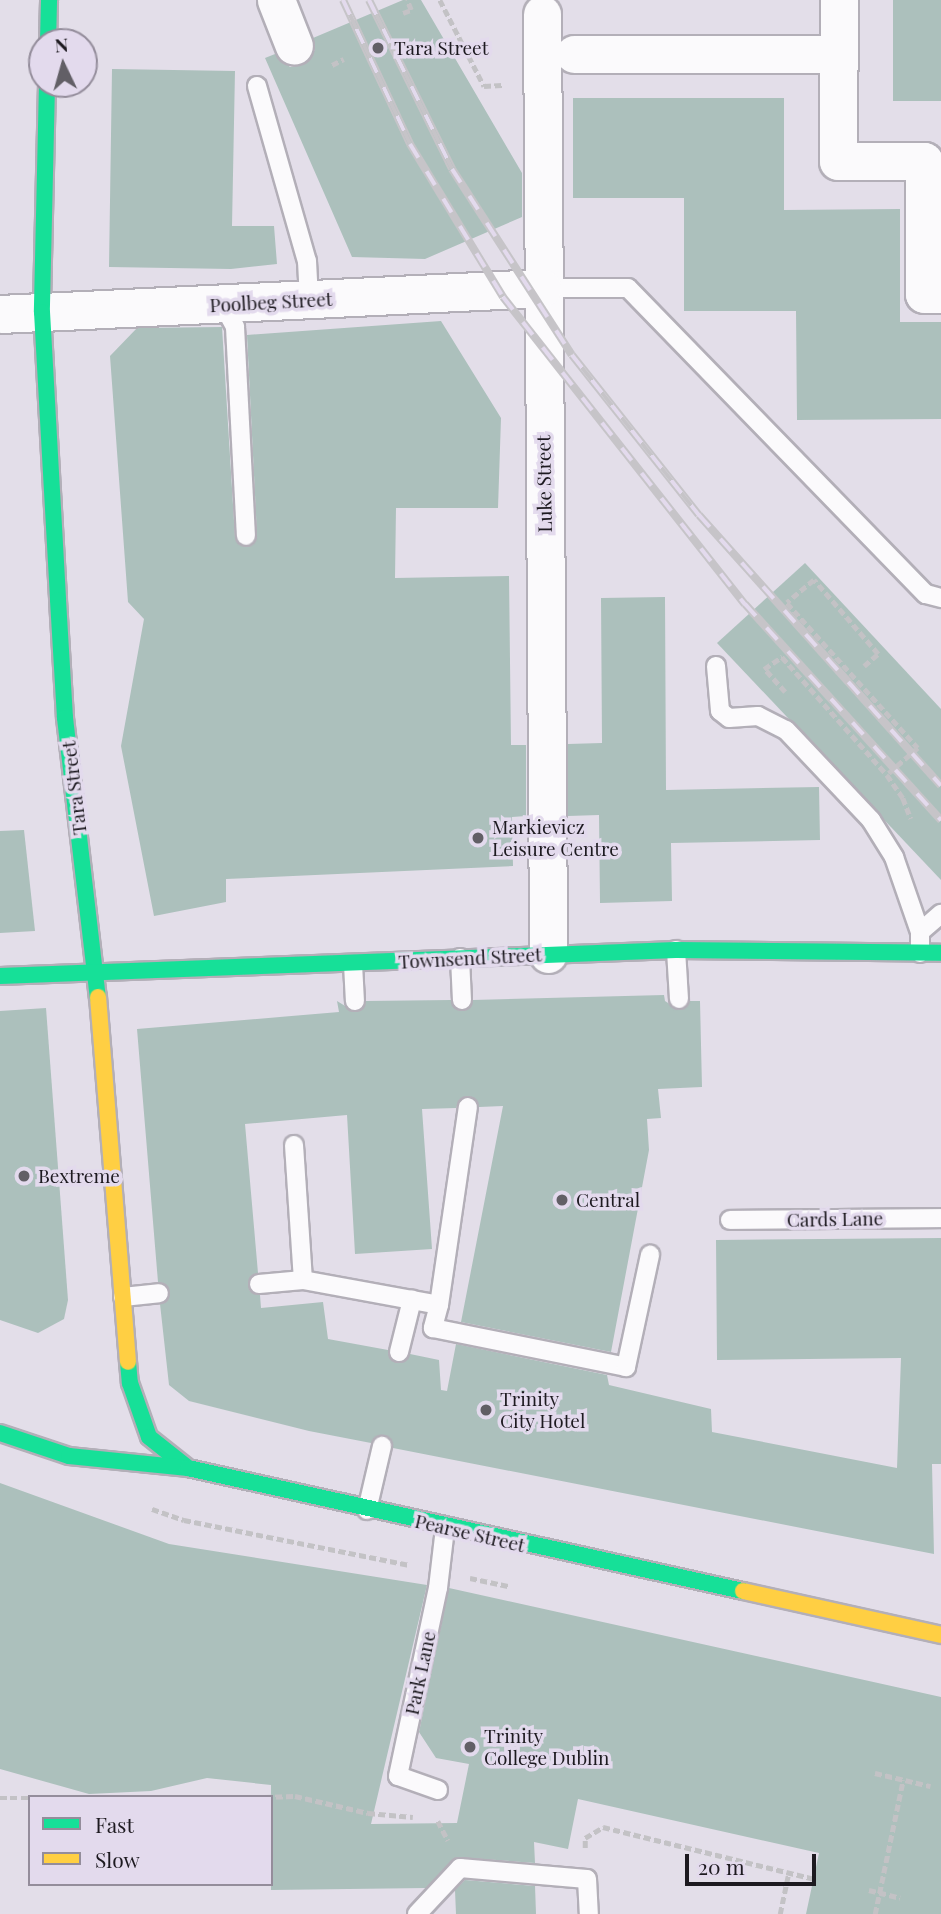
<!DOCTYPE html>
<style>
body{margin:0}
#map{position:relative;width:941px;height:1914px;overflow:hidden;background:#e3dee9;font-family:"Playfair Display",serif}
div>[style]{position:absolute}
[style*='--x']{left:calc(var(--x)*1px);top:calc(var(--y)*1px);width:calc(var(--w)*1px);rotate:calc(var(--a)*1deg)}
.building>*{inset:0;background:#acc0bc;transform-origin:0 0}
.path>*{height:4.5px;margin-top:-2.25px;transform-origin:0;background:repeating-linear-gradient(90deg,#c3c2c5 0 7px,transparent 0 10.5px)}
.roads{filter:drop-shadow(2px 0 #b3afb8) drop-shadow(-2px 0 #b3afb8) drop-shadow(0 2px #b3afb8) drop-shadow(0 -2px #b3afb8)}
.lane>*{height:18px;margin:-9px;padding:0 9px;transform-origin:9px;border-radius:9px;background:#fbfafc}
.street>*{height:37px;margin:-18.5px;padding:0 18.5px;transform-origin:18.5px;border-radius:18.5px;background:#fbfafc}
.fast>*{height:16px;margin:-8px;padding:0 8px;transform-origin:8px;border-radius:8px;background:#16e098}
.slow>*{height:16px;margin:-8px;padding:0 8px;transform-origin:8px;border-radius:8px;background:#ffcf43}
.rail>*{height:8px;margin-top:-4px;transform-origin:0;background:repeating-linear-gradient(90deg,#e3daed 0 16px,#c6c4c8 0 32px);box-sizing:border-box;border-block:2px solid #c6c4c8}
.dots>*{width:19px;height:19px;translate:-50% -50%;box-sizing:border-box;border:4px solid #e3daed;border-radius:50%}
span{translate:-50% -50%;white-space:nowrap;text-align:center;line-height:1.15;-webkit-text-stroke:7px #e3daed;paint-order:stroke}
.poi-label{font-size:19px;color:#1d1a20}
.left{translate:0 -50%;text-align:left}
.street-label{font-size:19px;color:#1d1a20}
.legend{position:absolute;left:28px;top:1795px;width:245px;height:91px;box-sizing:border-box;background:#e3daed;border:2px solid #948d9b;margin:0;padding:9px 12px;list-style:none;font-size:21px;color:#1d1a20}
.legend li{display:flex;align-items:center;gap:14px;height:35px}
.legend b{width:35px;border:2px solid #948d9b}
.north{position:absolute;left:28px;top:28px;width:70px;height:70px;box-sizing:border-box;background:#e3daed;border:2px solid #948d9b;border-radius:50%;rotate:355deg;font-size:19px;font-weight:700;line-height:28px;text-align:center;color:#1d1a20}
.north::after{content:'';display:block;margin:auto;width:24px;height:32px;background:#625f66;clip-path:polygon(50% 0,100% 100%,50% 72%,0 100%)}
.scale{position:absolute;left:685px;top:1854px;width:131px;height:32px;box-sizing:border-box;border:4px solid #1d1a20;border-top:0;padding-left:9px;font-size:21px;line-height:24px;white-space:nowrap;color:#1d1a20;-webkit-text-stroke:5px #e3daed;paint-order:stroke}
</style>
<div id="map">
<div class="building">
<div style="clip-path:polygon(403px 0,421px 0,522px 173px,522px 217px,425px 259px,352px 257px,265px 58px,275px 54px,290px 67px,302px 65px,315px 50px,313px 38px)"></div>
<div style="left:893px;top:0;width:48px;height:101px"></div>
<div style="clip-path:polygon(112px 69px,235px 71px,232px 226px,274px 226px,277px 264px,231px 269px,109px 267px)"></div>
<div style="clip-path:polygon(573px 98px,784px 98px,784px 210px,900px 209px,900px 322px,941px 322px,941px 419px,797px 420px,796px 311px,684px 311px,684px 198px,573px 198px)"></div>
<div style="clip-path:polygon(441px 321px,501px 418px,498px 508px,396px 508px,395px 578px,509px 576px,511px 745px,526px 745px,526px 816px,512px 817px,513px 866px,226px 879px,226px 902px,154px 916px,121px 746px,144px 619px,128px 602px,110px 356px,137px 328px,222px 327px,235px 537px,247px 547px,257px 535px,247px 335px)"></div>
<div style="clip-path:polygon(805px 563px,941px 709px,941px 880px,717px 643px)"></div>
<div style="clip-path:polygon(665px 597px,666px 790px,819px 787px,820px 840px,671px 843px,672px 901px,600px 903px,599px 815px,568px 816px,568px 744px,602px 743px,601px 598px)"></div>
<div style="clip-path:polygon(24px 830px,35px 931px,0 933px,0 831px)"></div>
<div style="clip-path:polygon(664px 995px,665px 1001px,679px 1010px,690px 1001px,700px 1001px,702px 1087px,658px 1089px,661px 1118px,647px 1119px,649px 1150px,611px 1352px,461px 1322px,503px 1106px,479px 1107px,470px 1096px,460px 1099px,456px 1108px,422px 1109px,432px 1249px,355px 1254px,347px 1115px,245px 1124px,258px 1273px,249px 1279px,249px 1290px,260px 1295px,261px 1308px,323px 1302px,328px 1339px,388px 1350px,397px 1363px,410px 1354px,439px 1360px,441px 1390px,447px 1391px,456px 1344px,607px 1375px,609px 1385px,711px 1409px,712px 1432px,897px 1468px,901px 1358px,717px 1360px,716px 1240px,941px 1238px,941px 1464px,932px 1464px,934px 1554px,393px 1448px,384px 1435px,371px 1443px,309px 1431px,189px 1401px,169px 1385px,160px 1304px,170px 1292px,158px 1282px,137px 1029px,339px 1012px,337px 1001px,355px 1012px,366px 1001px,451px 1000px,462px 1011px,473px 1000px)"></div>
<div style="clip-path:polygon(46px 1008px,68px 1300px,64px 1319px,38px 1333px,0 1320px,0 1011px)"></div>
<div style="clip-path:polygon(0 1483px,169px 1544px,427px 1585px,371px 1824px,457px 1823px,469px 1764px,436px 1758px,419px 1732px,449px 1588px,941px 1697px,941px 1914px,806px 1914px,819px 1853px,578px 1799px,568px 1849px,534px 1842px,535px 1863px,457px 1857px,426px 1888px,271px 1890px,271px 1785px,207px 1778px,151px 1791px,89px 1794px,0 1769px)"></div>
<div style="clip-path:polygon(465px 1880px,535px 1886px,536px 1914px,456px 1914px,455px 1890px)"></div>
</div>
<div class="path">
<div style="--x:440;--y:0;--w:97;--a:62.9"></div>
<div style="--x:484;--y:86;--w:18;--a:-3"></div>
<div style="--x:403;--y:13;--w:9;--a:-21"></div>
<div style="--x:411;--y:10;--w:11;--a:-112"></div>
<div style="--x:332;--y:65;--w:13;--a:-27"></div>
<div style="--x:864;--y:666;--w:18;--a:-41"></div>
<div style="--x:878;--y:654;--w:98;--a:-130.9"></div>
<div style="--x:814;--y:580;--w:35;--a:140"></div>
<div style="--x:787;--y:603;--w:195;--a:47.9"></div>
<div style="--x:918;--y:748;--w:41;--a:138.9"></div>
<div style="--x:785;--y:692;--w:31;--a:-132"></div>
<div style="--x:764;--y:669;--w:22;--a:-34"></div>
<div style="--x:782;--y:657;--w:158;--a:48.3"></div>
<div style="--x:887;--y:775;--w:28;--a:55"></div>
<div style="--x:903;--y:798;--w:22;--a:69"></div>
<div style="--x:152;--y:1509;--w:34;--a:19"></div>
<div style="--x:184;--y:1520;--w:230;--a:11.3"></div>
<div style="--x:470;--y:1578;--w:40;--a:12"></div>
<div style="--x:875;--y:1773;--w:57;--a:13.3"></div>
<div style="--x:265;--y:1797;--w:30;--a:-2"></div>
<div style="--x:295;--y:1796;--w:75;--a:13.1"></div>
<div style="--x:368;--y:1813;--w:45;--a:5.1"></div>
<div style="--x:0;--y:1798;--w:30;--a:0"></div>
<div style="--x:438;--y:1821;--w:22;--a:63"></div>
<div style="--x:585;--y:1848;--w:10;--a:-90"></div>
<div style="--x:585;--y:1838;--w:21;--a:-31"></div>
<div style="--x:603;--y:1827;--w:217;--a:13.8"></div>
<div style="--x:869;--y:1890;--w:32;--a:14"></div>
<div style="--x:780;--y:1914;--w:44;--a:-78.2"></div>
<div style="--x:875;--y:1914;--w:137;--a:-78.2"></div>
</div>
<div class="roads">
<div class="lane">
<div style="--x:257;--y:86;--w:182;--a:74.1"></div>
<div style="--x:307;--y:261;--w:39;--a:87"></div>
<div style="--x:542;--y:288;--w:86;--a:0"></div>
<div style="--x:628;--y:288;--w:427;--a:45.8"></div>
<div style="--x:926;--y:594;--w:16;--a:15"></div>
<div style="--x:223;--y:305;--w:25;--a:61"></div>
<div style="--x:235;--y:327;--w:209;--a:87"></div>
<div style="--x:716;--y:666;--w:45;--a:84.9"></div>
<div style="--x:720;--y:711;--w:11;--a:38"></div>
<div style="--x:729;--y:718;--w:29;--a:-4"></div>
<div style="--x:758;--y:716;--w:31;--a:27"></div>
<div style="--x:786;--y:730;--w:124;--a:46.6"></div>
<div style="--x:871;--y:820;--w:44;--a:58.1"></div>
<div style="--x:894;--y:857;--w:79;--a:70.9"></div>
<div style="--x:920;--y:932;--w:21;--a:90"></div>
<div style="--x:920;--y:932;--w:28;--a:-41"></div>
<div style="--x:676;--y:950;--w:49;--a:86.5"></div>
<div style="--x:460;--y:958;--w:42;--a:87.3"></div>
<div style="--x:353;--y:964;--w:37;--a:87"></div>
<div style="--x:294;--y:1145;--w:135;--a:86.2"></div>
<div style="--x:303;--y:1280;--w:138;--a:10.4"></div>
<div style="--x:439;--y:1305;--w:200;--a:-81.7"></div>
<div style="--x:730;--y:1220;--w:211;--a:-0.5"></div>
<div style="--x:259;--y:1284;--w:44;--a:-5.2"></div>
<div style="--x:123;--y:1297;--w:36;--a:-6"></div>
<div style="--x:439;--y:1305;--w:24;--a:105"></div>
<div style="--x:433;--y:1328;--w:197;--a:11.4"></div>
<div style="--x:626;--y:1367;--w:115;--a:-77.9"></div>
<div style="--x:399;--y:1352;--w:54;--a:-76"></div>
<div style="--x:367;--y:1510;--w:66;--a:-76.8"></div>
<div style="--x:438;--y:1790;--w:42;--a:-160.7"></div>
<div style="--x:398;--y:1776;--w:192;--a:-78"></div>
<div style="--x:438;--y:1588;--w:60;--a:-83.3"></div>
<div style="--x:417;--y:1914;--w:63;--a:-46.9"></div>
<div style="--x:460;--y:1868;--w:127;--a:5"></div>
<div style="--x:587;--y:1879;--w:35;--a:87"></div>
</div>
<div class="street">
<div style="--x:276;--y:0;--w:49;--a:68.6"></div>
<div style="--x:839;--y:0;--w:161;--a:90.4"></div>
<div style="--x:838;--y:161;--w:86;--a:0"></div>
<div style="--x:924;--y:161;--w:133;--a:90"></div>
<div style="--x:924;--y:294;--w:17;--a:0"></div>
<div style="--x:542;--y:14;--w:940;--a:89.63"></div>
<div style="--x:574;--y:54;--w:265;--a:0"></div>
<div style="--x:0;--y:314;--w:543;--a:-2.75"></div>
</div>
<div class="fast">
<div style="--x:48;--y:42;--w:42;--a:-88.6"></div>
<div style="--x:47;--y:84;--w:228;--a:91.3"></div>
<div style="--x:42;--y:312;--w:288;--a:86.8"></div>
<div style="--x:58;--y:600;--w:118;--a:86.6"></div>
<div style="--x:65;--y:718;--w:281;--a:83.3"></div>
<div style="--x:0;--y:976;--w:676;--a:-2.2"></div>
<div style="--x:676;--y:950;--w:265;--a:0.6"></div>
<div style="--x:128;--y:1362;--w:21;--a:85"></div>
<div style="--x:130;--y:1383;--w:57;--a:70.6"></div>
<div style="--x:149;--y:1437;--w:50;--a:38.5"></div>
<div style="--x:0;--y:1433;--w:73;--a:18.4"></div>
<div style="--x:69;--y:1456;--w:120;--a:5.8"></div>
<div style="--x:188;--y:1468;--w:568;--a:12.5"></div>
</div>
<div class="slow">
<div style="--x:98;--y:997;--w:366;--a:85.3"></div>
<div style="--x:743;--y:1591;--w:203;--a:12.5"></div>
</div>
</div>
<div class="rail">
<div style="--x:343;--y:0;--w:159;--a:65"></div>
<div style="--x:410;--y:144;--w:179;--a:58.7"></div>
<div style="--x:503;--y:297;--w:391;--a:51.8"></div>
<div style="--x:745;--y:604;--w:292;--a:47.8"></div>
<div style="--x:369;--y:0;--w:188;--a:63.8"></div>
<div style="--x:452;--y:169;--w:221;--a:57.2"></div>
<div style="--x:572;--y:355;--w:204;--a:51.6"></div>
<div style="--x:699;--y:515;--w:363;--a:48.2"></div>
</div>
<div class="dots">
<div style="left:378px;top:48px;background:#625f66"></div>
<div style="left:478px;top:838px;background:#625f66"></div>
<div style="left:24px;top:1176px;background:#625f66"></div>
<div style="left:562px;top:1200px;background:#625f66"></div>
<div style="left:486px;top:1410px;background:#625f66"></div>
<div style="left:470px;top:1747px;background:#625f66"></div>
</div>
<div class="poi-label">
<span class="left" style="left:394px;top:48px">Tara Street</span>
<span class="left" style="left:492px;top:838px">Markievicz<br>Leisure Centre</span>
<span class="left" style="left:38px;top:1176px">Bextreme</span>
<span class="left" style="left:576px;top:1200px">Central</span>
<span class="left" style="left:500px;top:1410px">Trinity<br>City Hotel</span>
<span class="left" style="left:484px;top:1747px">Trinity<br>College Dublin</span>
</div>
<div class="street-label">
<span style="left:271px;top:302px;rotate:-3deg">Poolbeg Street</span>
<span style="left:544px;top:484px;rotate:-91deg">Luke Street</span>
<span style="left:74px;top:788px;rotate:-97deg">Tara Street</span>
<span style="left:470px;top:958px;rotate:-3deg">Townsend Street</span>
<span style="left:835px;top:1219px;rotate:-1deg">Cards Lane</span>
<span style="left:470px;top:1533px;rotate:13deg">Pearse Street</span>
<span style="left:420px;top:1673px;rotate:-78deg">Park Lane</span>
</div>
<ul class="legend">
<li><b style="height:9px;background:#16e098"></b>Fast</li>
<li><b style="height:9px;background:#ffcf43"></b>Slow</li>
</ul>
<div class="north">N</div>
<div class="scale">20 m</div>
</div>
